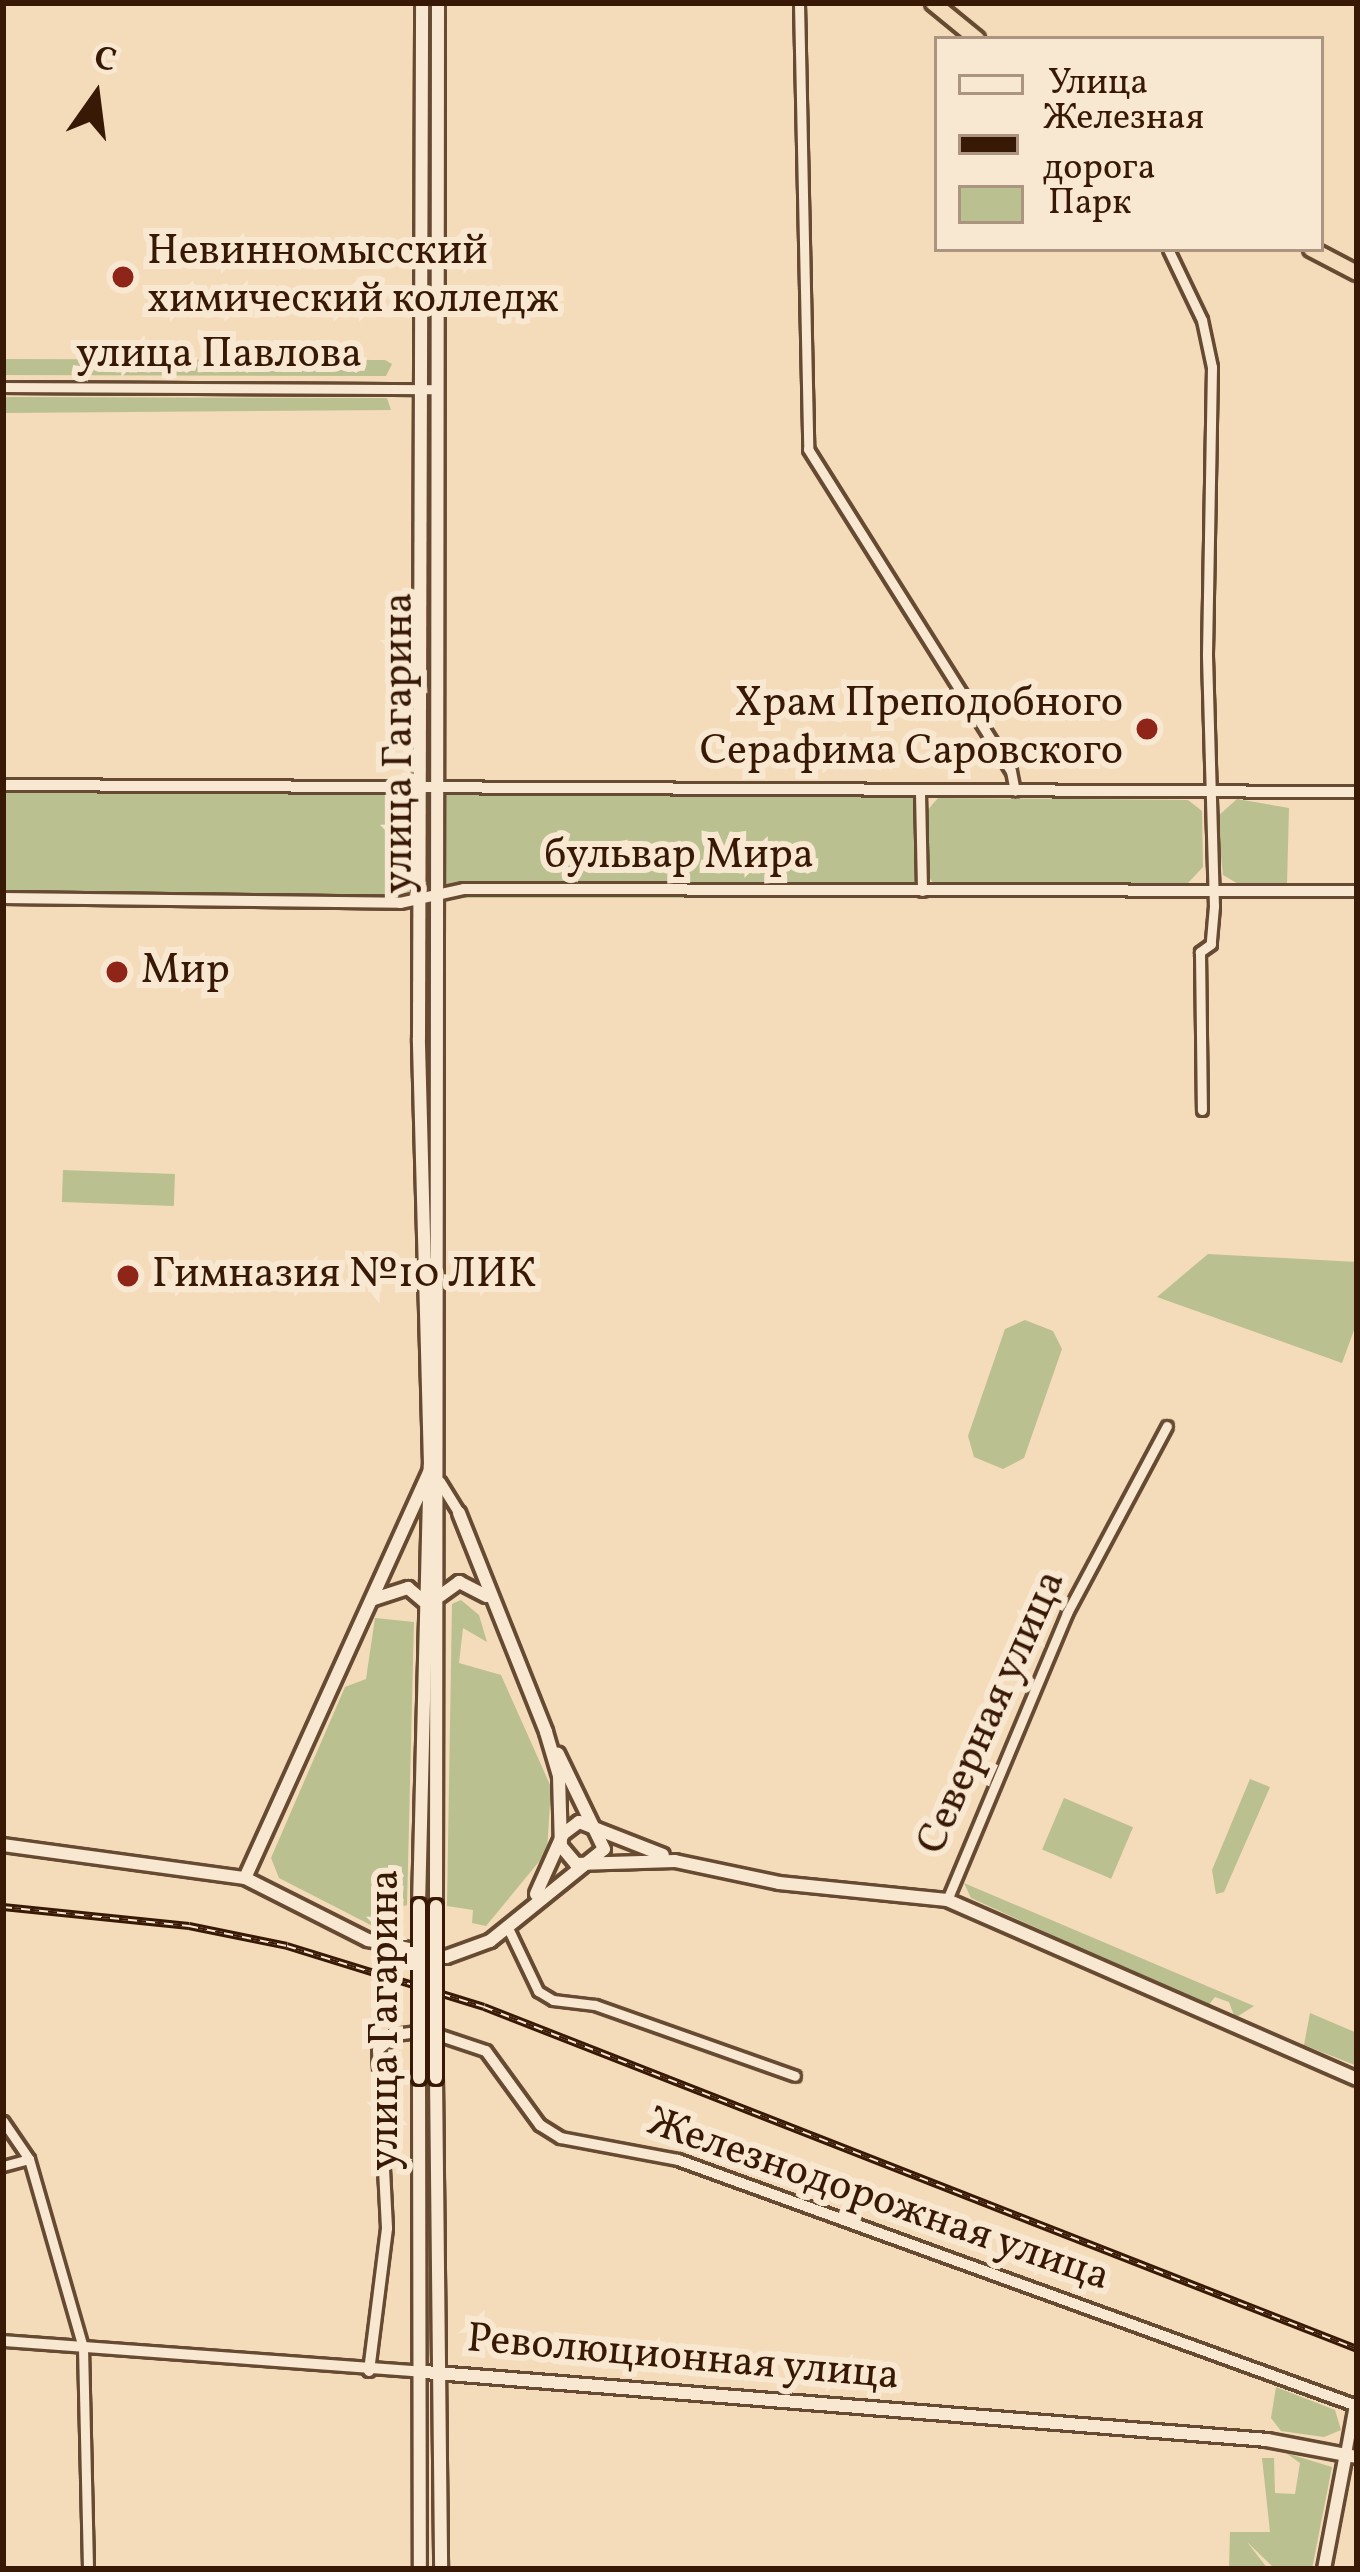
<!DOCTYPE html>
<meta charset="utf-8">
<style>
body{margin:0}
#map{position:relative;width:1360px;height:2572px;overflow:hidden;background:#f4dbb9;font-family:Vollkorn,serif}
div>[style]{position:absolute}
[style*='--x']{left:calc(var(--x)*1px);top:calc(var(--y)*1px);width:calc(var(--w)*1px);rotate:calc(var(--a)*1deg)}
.green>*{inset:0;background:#bac090;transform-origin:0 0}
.roads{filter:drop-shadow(3px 0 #674a32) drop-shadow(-3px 0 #674a32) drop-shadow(0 3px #674a32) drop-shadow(0 -3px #674a32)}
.minor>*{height:9px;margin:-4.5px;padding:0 4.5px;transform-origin:4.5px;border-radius:4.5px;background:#f8e8d2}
.tertiary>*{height:10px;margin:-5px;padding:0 5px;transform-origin:5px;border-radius:5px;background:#f8e8d2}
.secondary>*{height:12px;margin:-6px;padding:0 6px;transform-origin:6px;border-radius:6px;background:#f8e8d2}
.trunk>*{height:14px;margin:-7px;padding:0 7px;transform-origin:7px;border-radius:7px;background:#f4dbb9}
.rail>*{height:8px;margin-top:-4px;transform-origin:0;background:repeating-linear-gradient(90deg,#f8e8d2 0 9px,#381905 0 18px);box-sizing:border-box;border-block:3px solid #381905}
.bridges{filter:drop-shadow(3px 0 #381905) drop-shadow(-3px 0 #381905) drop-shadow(0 3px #381905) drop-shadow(0 -3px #381905)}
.secondary-bridge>*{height:12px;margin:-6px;padding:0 6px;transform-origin:6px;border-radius:6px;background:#f8e8d2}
.dots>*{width:33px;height:33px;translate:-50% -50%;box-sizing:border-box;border:6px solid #f8e8d2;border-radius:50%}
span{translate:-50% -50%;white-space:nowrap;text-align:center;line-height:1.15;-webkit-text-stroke:12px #f8e8d2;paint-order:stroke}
.poi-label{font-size:42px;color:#381905}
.left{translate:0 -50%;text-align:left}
.right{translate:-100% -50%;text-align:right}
.street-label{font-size:42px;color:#381905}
.frame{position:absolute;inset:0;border:6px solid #381905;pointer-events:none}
.legend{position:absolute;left:934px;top:36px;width:390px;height:216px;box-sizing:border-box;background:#f8e8d2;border:3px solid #ab9580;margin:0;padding:15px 21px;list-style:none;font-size:36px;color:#381905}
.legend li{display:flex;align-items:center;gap:24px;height:60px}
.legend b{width:60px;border:3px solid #ab9580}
.north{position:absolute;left:36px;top:36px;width:120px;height:120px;-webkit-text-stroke:9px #f8e8d2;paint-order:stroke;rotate:14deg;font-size:33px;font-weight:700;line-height:48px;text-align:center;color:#381905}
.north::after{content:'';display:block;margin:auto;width:42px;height:54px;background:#381905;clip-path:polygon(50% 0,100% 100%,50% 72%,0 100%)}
</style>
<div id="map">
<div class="green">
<div style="clip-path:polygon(3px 359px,385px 360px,392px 364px,386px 376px,3px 375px)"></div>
<div style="clip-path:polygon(3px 397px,387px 398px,391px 410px,3px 413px)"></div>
<div style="left:3px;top:785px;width:917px;height:113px"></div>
<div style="clip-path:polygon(938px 798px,1188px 800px,1202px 811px,1203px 867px,1188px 883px,935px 885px,926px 874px,926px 812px)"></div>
<div style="clip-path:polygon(1237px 799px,1289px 808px,1287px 883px,1240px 885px,1223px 875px,1217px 817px)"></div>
<div style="left:63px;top:1170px;width:112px;height:32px;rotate:2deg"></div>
<div style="clip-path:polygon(1208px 1254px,1357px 1262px,1357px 1322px,1342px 1363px,1157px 1297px)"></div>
<div style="clip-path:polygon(1025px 1320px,1053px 1331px,1062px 1349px,1024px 1458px,1003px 1469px,974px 1457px,968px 1436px,1005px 1329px)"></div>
<div style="clip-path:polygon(461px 1600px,479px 1615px,487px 1642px,463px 1628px,459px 1663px,501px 1675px,551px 1787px,547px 1852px,486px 1926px,472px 1923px,473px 1910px,447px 1906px,452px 1604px)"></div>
<div style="clip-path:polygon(375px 1618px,414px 1622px,407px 1905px,391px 1911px,402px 1941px,279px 1878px,271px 1858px,345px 1687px,366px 1679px)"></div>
<div style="clip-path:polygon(1250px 1779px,1270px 1787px,1224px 1892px,1216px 1894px,1212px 1870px)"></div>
<div style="left:1064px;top:1798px;width:75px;height:56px;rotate:23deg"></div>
<div style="clip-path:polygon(964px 1883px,1254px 2006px,1235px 2018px,1229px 2002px,1215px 1997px,1208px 2006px,971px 1898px)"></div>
<div style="clip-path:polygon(1310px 2013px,1357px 2033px,1357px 2066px,1304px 2045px)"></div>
<div style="clip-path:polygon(1276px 2387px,1335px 2410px,1341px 2430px,1324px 2437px,1281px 2431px,1271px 2418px)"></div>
<div style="clip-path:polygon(1286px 2453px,1332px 2467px,1312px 2569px,1275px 2569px,1247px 2542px,1268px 2569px,1229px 2569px,1230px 2532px,1270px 2532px,1262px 2458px,1274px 2458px,1275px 2493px,1295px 2494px,1300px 2463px)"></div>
</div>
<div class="roads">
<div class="minor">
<div style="--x:799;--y:3;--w:446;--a:88.8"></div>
<div style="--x:808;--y:449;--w:381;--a:57.8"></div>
<div style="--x:1011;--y:771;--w:20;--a:79"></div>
<div style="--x:1168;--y:249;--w:79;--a:64.4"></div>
<div style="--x:1202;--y:320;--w:48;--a:78"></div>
<div style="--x:1212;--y:367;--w:289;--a:91"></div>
<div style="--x:1207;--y:656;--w:250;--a:88.4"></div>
<div style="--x:1214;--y:906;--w:38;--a:95"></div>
<div style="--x:1211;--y:944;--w:14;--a:144"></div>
<div style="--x:1200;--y:952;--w:158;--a:89.3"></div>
<div style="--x:3;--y:387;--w:432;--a:0.3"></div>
<div style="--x:920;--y:793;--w:98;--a:88.8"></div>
<div style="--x:947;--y:1900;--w:311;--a:-67.3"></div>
<div style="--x:1067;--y:1613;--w:212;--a:-61.9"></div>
<div style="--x:508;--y:1928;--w:70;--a:64.5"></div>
<div style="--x:538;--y:1991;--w:17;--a:31"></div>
<div style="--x:553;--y:2000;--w:42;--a:6.8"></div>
<div style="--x:595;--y:2005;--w:212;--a:19.5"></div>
<div style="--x:3;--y:2121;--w:46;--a:55.6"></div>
<div style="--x:29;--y:2159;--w:196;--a:74"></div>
<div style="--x:83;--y:2347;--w:222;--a:88.7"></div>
<div style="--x:3;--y:2166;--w:27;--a:-15"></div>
</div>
<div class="tertiary">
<div style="--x:3;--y:785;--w:1354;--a:0.3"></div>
<div style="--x:3;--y:898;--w:397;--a:0.7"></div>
<div style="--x:400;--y:903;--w:66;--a:-12.3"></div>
<div style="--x:464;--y:889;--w:893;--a:0.13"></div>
<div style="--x:440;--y:1482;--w:36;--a:58"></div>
<div style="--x:3;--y:2341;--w:422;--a:4.2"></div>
<div style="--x:369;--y:2371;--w:144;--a:-82.8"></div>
<div style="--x:387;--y:2228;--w:178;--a:-92.9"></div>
<div style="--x:378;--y:2050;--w:23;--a:-40"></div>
<div style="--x:396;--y:2035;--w:30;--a:-8"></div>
<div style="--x:426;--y:2031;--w:63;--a:18.4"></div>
<div style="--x:486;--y:2051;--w:92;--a:53.9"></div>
<div style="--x:540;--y:2125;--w:25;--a:32"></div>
<div style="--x:561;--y:2138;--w:119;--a:10.6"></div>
<div style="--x:678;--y:2160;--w:722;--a:19.92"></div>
<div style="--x:1346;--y:2454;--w:50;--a:-79.6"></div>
</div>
<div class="secondary">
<div style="--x:459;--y:1513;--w:236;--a:68.3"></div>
<div style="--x:546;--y:1732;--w:46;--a:73.5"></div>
<div style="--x:559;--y:1776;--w:70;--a:88.4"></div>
<div style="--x:561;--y:1846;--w:23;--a:50"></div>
<div style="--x:576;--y:1864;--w:99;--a:-1.7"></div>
<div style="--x:675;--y:1861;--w:106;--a:11.9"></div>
<div style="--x:779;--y:1883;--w:169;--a:5.8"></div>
<div style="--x:947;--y:1900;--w:447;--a:23.6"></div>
<div style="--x:440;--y:1596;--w:24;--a:-36"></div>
<div style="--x:459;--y:1582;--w:31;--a:27"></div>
<div style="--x:374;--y:1599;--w:36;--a:-18"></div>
<div style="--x:408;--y:1588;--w:25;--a:40"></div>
<div style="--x:3;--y:1845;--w:244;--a:7.8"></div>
<div style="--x:245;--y:1878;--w:138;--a:26.8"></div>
<div style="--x:368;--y:1940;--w:80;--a:12.3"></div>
<div style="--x:446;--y:1957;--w:47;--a:-20"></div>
<div style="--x:490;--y:1941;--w:146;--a:-38.9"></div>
<div style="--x:604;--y:1849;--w:106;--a:-115.8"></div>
<div style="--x:245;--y:1878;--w:446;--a:-65.6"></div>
<div style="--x:536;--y:1894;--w:66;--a:-65.8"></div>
<div style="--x:563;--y:1834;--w:20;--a:-37"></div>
<div style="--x:579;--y:1822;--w:90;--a:21.4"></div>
<div style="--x:419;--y:1905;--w:440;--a:-88.6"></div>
<div style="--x:430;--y:1465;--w:427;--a:-91.5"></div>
<div style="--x:419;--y:1038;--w:1035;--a:-89.83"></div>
<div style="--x:436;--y:1906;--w:1903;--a:-89.94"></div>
<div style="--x:419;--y:2078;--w:491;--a:89.9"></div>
<div style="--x:436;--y:2078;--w:491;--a:89.4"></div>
<div style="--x:424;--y:2372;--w:846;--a:4.61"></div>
<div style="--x:1267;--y:2440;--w:92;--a:10.7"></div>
<div style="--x:1324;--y:2569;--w:117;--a:-79.2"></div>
</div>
<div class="trunk">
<div style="--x:933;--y:3;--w:57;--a:39.3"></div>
<div style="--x:1311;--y:249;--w:52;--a:27.6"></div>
</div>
</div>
<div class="rail">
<div style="--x:3;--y:1907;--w:187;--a:5.8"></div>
<div style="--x:189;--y:1926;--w:100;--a:11.5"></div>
<div style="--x:287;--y:1946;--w:206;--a:17.2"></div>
<div style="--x:484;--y:2007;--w:938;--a:21.39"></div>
</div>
<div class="bridges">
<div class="secondary-bridge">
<div style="--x:419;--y:1905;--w:173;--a:90"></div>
<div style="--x:436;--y:1906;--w:172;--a:90"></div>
</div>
</div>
<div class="dots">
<div style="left:123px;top:277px;background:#8f2418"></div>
<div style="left:1147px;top:729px;background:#8f2418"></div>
<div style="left:117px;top:972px;background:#8f2418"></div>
<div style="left:128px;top:1276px;background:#8f2418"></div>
</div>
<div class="poi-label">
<span class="left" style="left:147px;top:277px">Невинномысский<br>химический колледж</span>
<span class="right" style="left:1123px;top:729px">Храм Преподобного<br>Серафима Саровского</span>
<span class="left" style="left:141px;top:972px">Мир</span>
<span class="left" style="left:152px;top:1276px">Гимназия №10 ЛИК</span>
</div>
<div class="street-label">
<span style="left:219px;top:356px">улица Павлова</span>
<span style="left:401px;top:743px;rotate:-90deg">улица Гагарина</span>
<span style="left:679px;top:857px">бульвар Мира</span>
<span style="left:993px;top:1713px;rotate:-66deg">Северная улица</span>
<span style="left:387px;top:2020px;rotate:-90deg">улица Гагарина</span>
<span style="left:878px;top:2201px;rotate:19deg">Железнодорожная улица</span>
<span style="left:683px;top:2359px;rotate:5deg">Революционная улица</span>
</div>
<div class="frame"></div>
<ul class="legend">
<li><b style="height:15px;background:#f8e8d2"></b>Улица</li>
<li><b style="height:15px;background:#381905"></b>Железная дорога</li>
<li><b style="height:33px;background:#bac090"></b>Парк</li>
</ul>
<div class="north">С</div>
</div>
